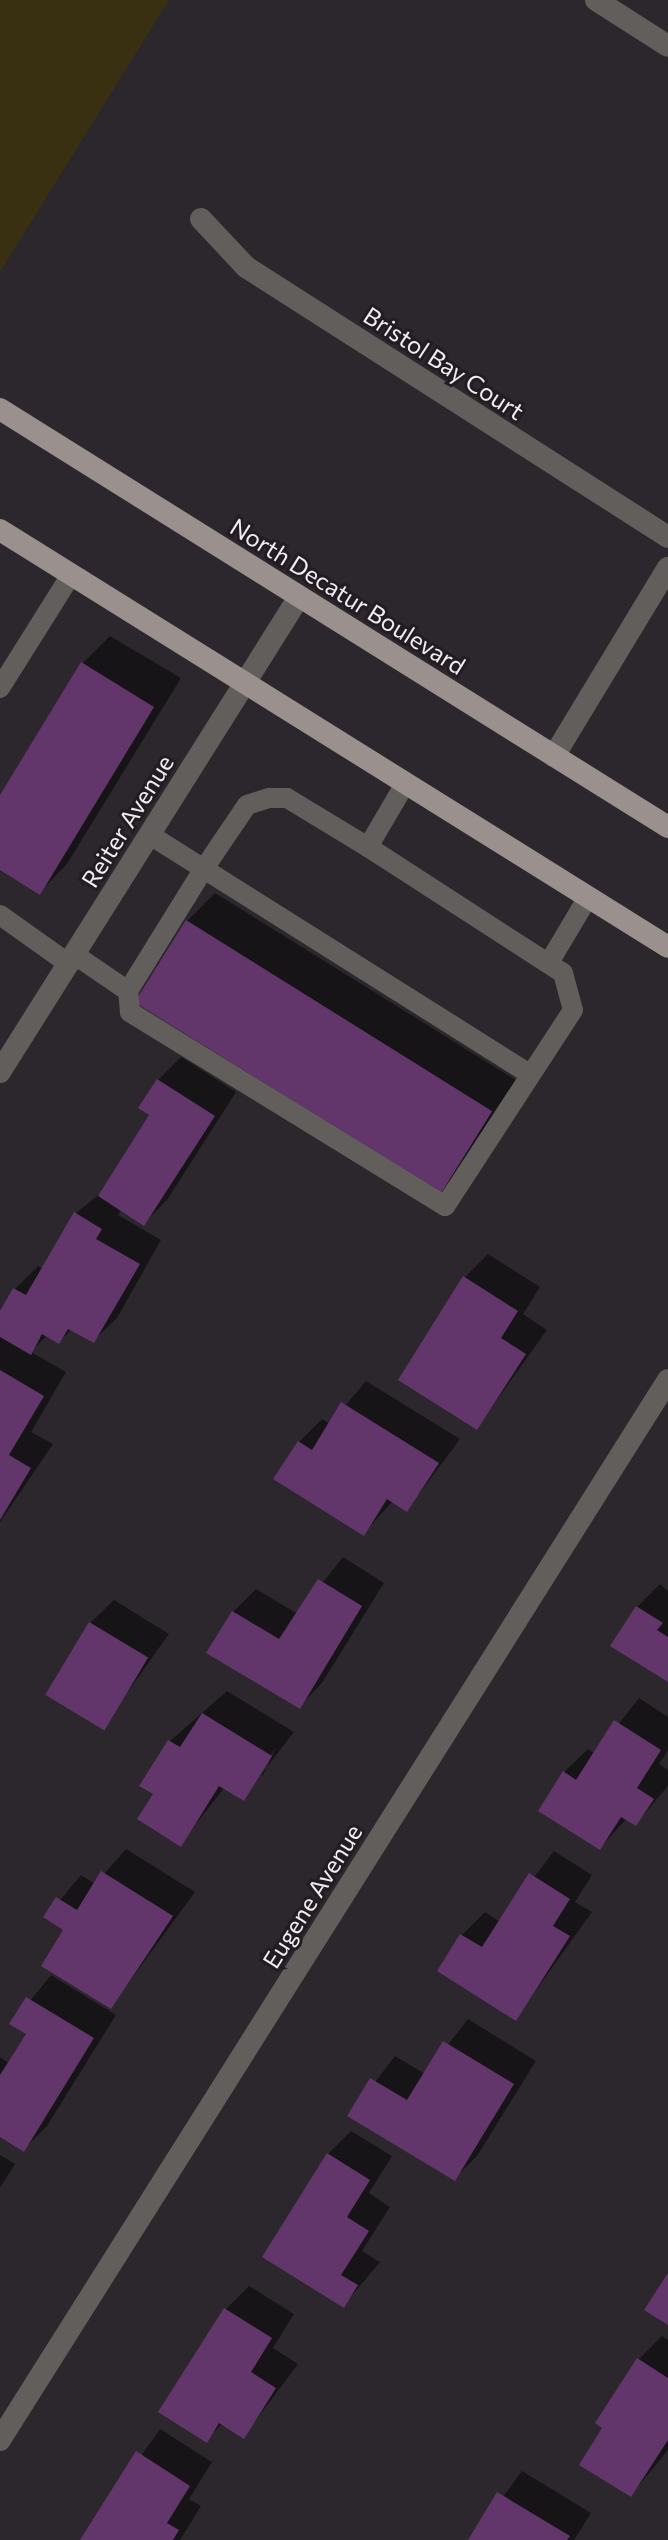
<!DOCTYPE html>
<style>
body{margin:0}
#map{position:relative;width:668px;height:2540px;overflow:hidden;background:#2c272d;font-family:Commissioner,sans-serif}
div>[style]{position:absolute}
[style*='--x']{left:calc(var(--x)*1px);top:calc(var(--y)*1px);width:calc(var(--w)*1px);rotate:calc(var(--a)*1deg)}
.sand>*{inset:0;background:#383010}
.shadow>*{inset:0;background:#0007}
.building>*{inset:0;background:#62366a;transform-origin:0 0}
.service>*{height:20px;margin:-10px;padding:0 10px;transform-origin:10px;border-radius:10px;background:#625e5c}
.minor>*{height:22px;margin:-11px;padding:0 11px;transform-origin:11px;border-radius:11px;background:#625e5c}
.primary>*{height:22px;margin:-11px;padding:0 11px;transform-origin:11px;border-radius:11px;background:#9a918e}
span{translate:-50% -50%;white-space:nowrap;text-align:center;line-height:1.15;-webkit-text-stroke:6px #231d23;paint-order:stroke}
.street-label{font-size:24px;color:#f0edf1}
</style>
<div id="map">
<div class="sand">
<div style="clip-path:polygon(0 0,169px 0,0 272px)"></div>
</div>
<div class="shadow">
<div style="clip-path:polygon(110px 636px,181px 678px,67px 864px,40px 892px,0 868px,0 799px,83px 663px)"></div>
<div style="clip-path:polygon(215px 893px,519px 1082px,470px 1161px,442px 1189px,187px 921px)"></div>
<div style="clip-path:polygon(181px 1057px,236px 1092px,167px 1200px,144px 1223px,122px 1209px,118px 1215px,161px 1240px,117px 1318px,93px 1341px,72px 1329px,59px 1342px,47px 1335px,31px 1352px,66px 1372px,31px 1432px,53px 1444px,0 1522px,0 1315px,15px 1289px,38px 1266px,44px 1269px,76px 1213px,102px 1192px,152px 1115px,158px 1080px)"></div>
<div style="clip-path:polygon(488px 1254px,540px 1287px,523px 1314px,547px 1330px,477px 1428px,465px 1277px)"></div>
<div style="clip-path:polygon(366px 1381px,460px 1439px,407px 1510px,393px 1501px,364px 1533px,299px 1442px,322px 1419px,330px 1424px)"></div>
<div style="clip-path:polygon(343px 1557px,384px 1583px,322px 1683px,299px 1707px,233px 1612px,256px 1589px,298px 1614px)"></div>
<div style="clip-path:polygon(660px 1584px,668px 1591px,668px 1680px,637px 1607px)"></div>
<div style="clip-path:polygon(114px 1600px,169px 1634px,102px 1728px,90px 1623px)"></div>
<div style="clip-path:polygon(evenodd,227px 1691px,294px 1732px,243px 1798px,225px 1787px,180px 1844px,156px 1793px,170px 1741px,227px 1691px,276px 1747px,263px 1775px,258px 1775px,276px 1747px)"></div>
<div style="clip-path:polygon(639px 1698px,668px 1717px,668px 1750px,659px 1764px,668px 1770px,668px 1786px,636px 1824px,627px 1818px,600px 1848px,564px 1772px,588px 1749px,595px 1754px)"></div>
<div style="clip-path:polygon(126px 1849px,195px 1892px,111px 2007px,66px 1929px,46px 1917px,81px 1875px,95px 1884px)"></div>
<div style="clip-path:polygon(554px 1851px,592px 1875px,575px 1902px,592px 1912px,516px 2018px,462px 1935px,485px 1912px,500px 1922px)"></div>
<div style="clip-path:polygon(51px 1975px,116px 2015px,47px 2126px,24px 2149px,0 2135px,0 2057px,10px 2064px,29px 2033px,12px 2023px)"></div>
<div style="clip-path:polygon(468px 2019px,536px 2061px,477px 2156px,454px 2179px,350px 2115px,395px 2056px,425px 2074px)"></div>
<div style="clip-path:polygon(351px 2131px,392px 2156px,369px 2193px,390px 2207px,362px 2251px,380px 2262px,343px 2306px,328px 2154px)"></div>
<div style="clip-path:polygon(0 2155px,15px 2164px,0 2188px)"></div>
<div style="clip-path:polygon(249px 2286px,294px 2314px,273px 2348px,298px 2364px,244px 2436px,223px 2423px,206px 2440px,226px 2309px)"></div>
<div style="clip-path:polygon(662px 2336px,668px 2340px,668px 2450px,631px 2495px,605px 2427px,639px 2359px)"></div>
<div style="clip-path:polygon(160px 2429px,212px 2462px,189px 2499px,201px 2506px,180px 2540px,82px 2540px)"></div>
<div style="clip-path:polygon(522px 2471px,591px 2513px,574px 2540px,471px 2540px)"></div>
</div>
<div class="building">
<div style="clip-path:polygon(81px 662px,154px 707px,40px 895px,0 870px,0 795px)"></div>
<div style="left:186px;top:920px;width:361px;height:97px;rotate:32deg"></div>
<div style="clip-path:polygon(157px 1079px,215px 1116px,144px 1226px,98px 1196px,149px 1115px,138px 1108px)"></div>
<div style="clip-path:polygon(74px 1212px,102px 1229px,96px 1239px,140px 1264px,94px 1343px,68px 1329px,59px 1344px,42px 1334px,31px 1355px,0 1337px,0 1311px,13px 1288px,26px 1295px)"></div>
<div style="clip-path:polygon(463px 1276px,518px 1311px,501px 1338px,526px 1354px,477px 1430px,398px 1380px)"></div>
<div style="clip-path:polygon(0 1370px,44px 1396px,9px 1455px,31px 1468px,0 1520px)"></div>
<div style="clip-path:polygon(341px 1402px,439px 1463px,407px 1512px,387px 1499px,364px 1536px,273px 1479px,298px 1441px,312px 1450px)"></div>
<div style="clip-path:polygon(318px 1579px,362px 1606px,300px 1709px,206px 1653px,232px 1611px,279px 1639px)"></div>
<div style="clip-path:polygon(636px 1606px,663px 1623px,657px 1630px,668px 1637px,668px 1682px,610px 1646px)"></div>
<div style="left:89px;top:1622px;width:69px;height:85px;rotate:31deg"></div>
<div style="clip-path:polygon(202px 1713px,272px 1756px,244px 1801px,219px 1786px,181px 1847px,137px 1819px,153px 1794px,139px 1786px,168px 1740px,180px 1747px)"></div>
<div style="clip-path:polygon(614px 1720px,661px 1750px,637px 1788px,654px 1799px,636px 1826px,621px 1817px,600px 1850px,538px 1811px,563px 1771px,576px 1780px)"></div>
<div style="clip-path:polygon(101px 1871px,173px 1916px,111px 2009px,41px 1966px,63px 1930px,43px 1917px,56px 1897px,77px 1910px)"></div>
<div style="clip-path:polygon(529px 1873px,570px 1899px,553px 1926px,570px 1936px,516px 2021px,437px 1971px,460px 1934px,482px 1947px)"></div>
<div style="clip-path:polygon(26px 1997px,94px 2038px,24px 2152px,0 2137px,0 2075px,26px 2034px,9px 2024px)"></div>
<div style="clip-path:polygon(443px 2041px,514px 2084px,455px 2181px,347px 2116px,370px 2078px,407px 2100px)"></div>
<div style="clip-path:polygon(327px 2153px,370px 2180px,347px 2217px,369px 2231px,341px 2275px,358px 2285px,344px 2308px,262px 2257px)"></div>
<div style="clip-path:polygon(668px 2273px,668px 2325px,644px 2310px)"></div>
<div style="clip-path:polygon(224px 2308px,272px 2338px,251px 2372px,276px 2388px,244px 2439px,219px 2423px,207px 2443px,158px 2412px)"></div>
<div style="clip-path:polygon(637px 2358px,668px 2378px,668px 2440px,631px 2497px,579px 2465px,602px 2428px,595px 2423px)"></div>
<div style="clip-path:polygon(136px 2451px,190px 2486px,167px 2523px,179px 2530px,173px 2540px,80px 2540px)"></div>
<div style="clip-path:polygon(497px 2492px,570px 2536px,567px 2540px,468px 2540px)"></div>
</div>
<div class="service">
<div style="--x:0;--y:688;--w:133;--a:-57.9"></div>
<div style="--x:269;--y:798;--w:18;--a:0"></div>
<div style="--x:287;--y:798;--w:95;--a:31.2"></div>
<div style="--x:368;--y:847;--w:232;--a:32.9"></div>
<div style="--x:563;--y:973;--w:38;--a:75"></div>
<div style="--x:573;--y:1010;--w:234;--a:123.1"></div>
<div style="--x:445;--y:1206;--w:370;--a:-148.4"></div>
<div style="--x:130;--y:1012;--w:21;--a:-95"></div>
<div style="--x:128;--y:991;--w:142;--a:-58.2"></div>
<div style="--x:203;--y:870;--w:78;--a:-55.9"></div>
<div style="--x:247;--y:805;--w:23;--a:-18"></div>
<div style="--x:150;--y:835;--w:449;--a:32.2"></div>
<div style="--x:368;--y:847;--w:73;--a:-59.6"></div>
<div style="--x:0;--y:915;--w:85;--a:35.4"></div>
<div style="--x:75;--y:955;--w:64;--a:34.2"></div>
<div style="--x:550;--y:961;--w:74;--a:-59.3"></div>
</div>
<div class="minor">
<div style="--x:596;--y:0;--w:85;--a:32.6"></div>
<div style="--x:201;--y:219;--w:66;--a:46.8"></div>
<div style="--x:246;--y:267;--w:501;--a:32.61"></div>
<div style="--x:554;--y:756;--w:220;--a:-58.8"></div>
<div style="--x:0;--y:1072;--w:561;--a:-57.81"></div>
<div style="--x:0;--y:2440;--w:1253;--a:-57.78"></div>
</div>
<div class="primary">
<div style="--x:0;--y:409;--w:788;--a:32.04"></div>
<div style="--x:0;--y:530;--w:787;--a:31.97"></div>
</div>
<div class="street-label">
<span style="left:444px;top:363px;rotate:33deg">Bristol Bay Court</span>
<span style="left:348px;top:596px;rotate:32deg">North Decatur Boulevard</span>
<span style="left:127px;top:821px;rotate:-58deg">Reiter Avenue</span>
<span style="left:312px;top:1896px;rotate:-58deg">Eugene Avenue</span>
</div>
</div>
